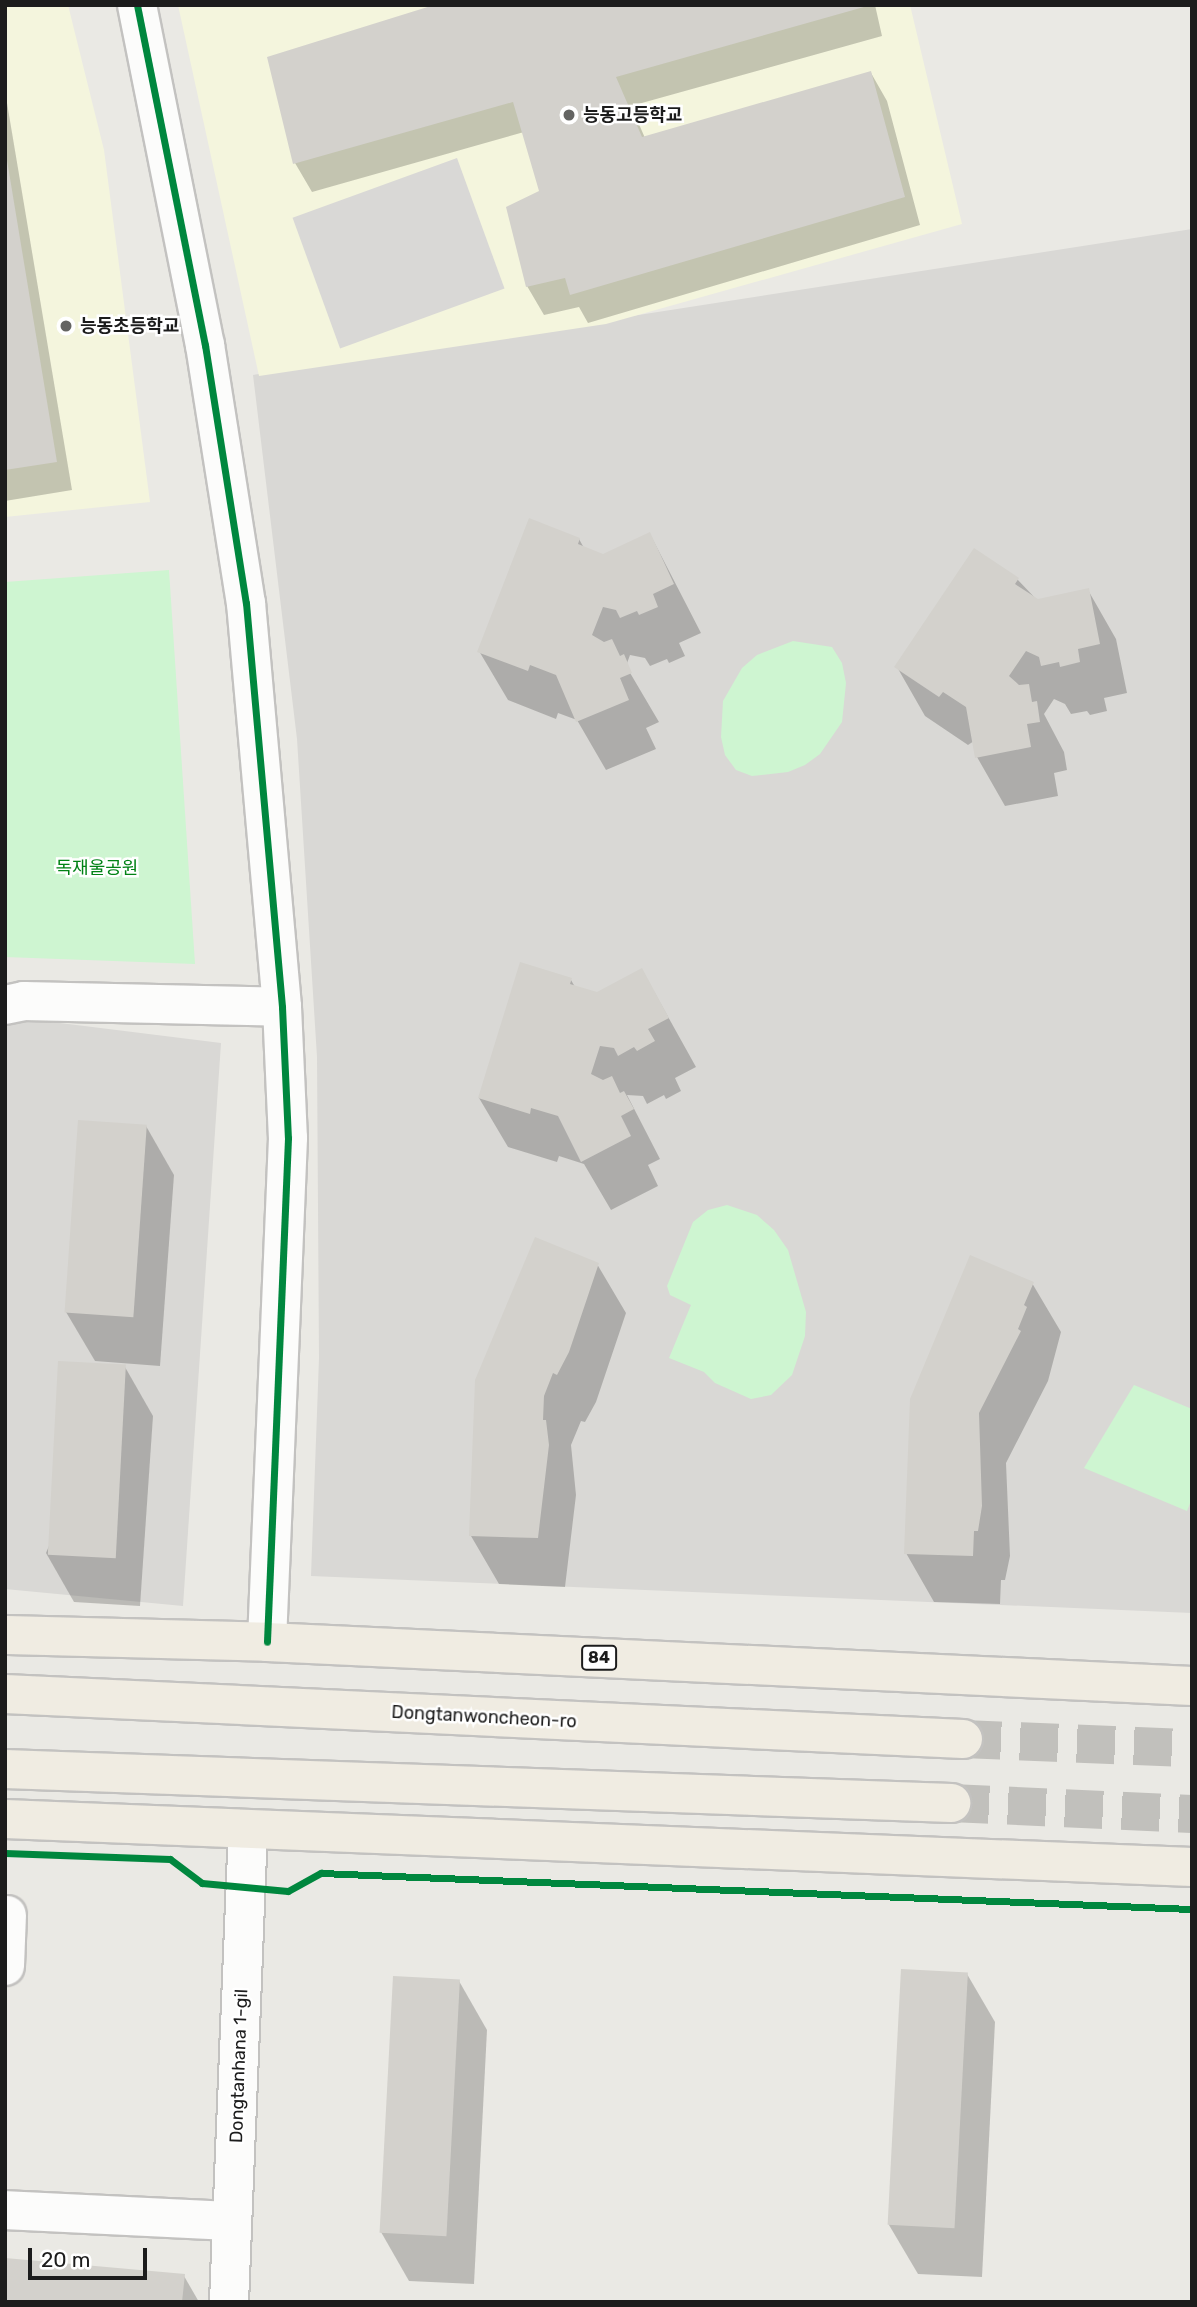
<!DOCTYPE html>
<meta charset="utf-8">
<style>
body{margin:0}
#map{position:relative;width:1197px;height:2307px;overflow:hidden;background:#eae9e4;font-family:Rubik,"Noto Sans KR",sans-serif}
div>[style]{position:absolute}
[style*='--x']{left:calc(var(--x)*1px);top:calc(var(--y)*1px);width:calc(var(--w)*1px);rotate:calc(var(--a)*1deg)}
.residential>*{inset:0;background:#d9d8d5}
.education>*{inset:0;background:#f4f5dd}
.park>*{inset:0;background:#cef5d1}
.parking>*{inset:0;background:#d9d8d6;transform-origin:0 0}
.shadow>*{inset:0;background:#0003}
.building>*{inset:0;background:#d3d1cc;transform-origin:0 0}
.major-tunnel>*{height:38px;margin-top:-19px;transform-origin:0;background:repeating-linear-gradient(90deg,#c1c0bc 0 38px,transparent 0 57px)}
.roads{filter:drop-shadow(2px 0 #c3c2c0) drop-shadow(-2px 0 #c3c2c0) drop-shadow(0 2px #c3c2c0) drop-shadow(0 -2px #c3c2c0)}
.minor>*{height:38px;margin:-19px;padding:0 19px;transform-origin:19px;border-radius:19px;background:#fcfcfb}
.major>*{height:38px;margin:-19px;padding:0 19px;transform-origin:19px;border-radius:19px;background:#f0ece2}
.cycleway>*{height:7px;margin:-3.5px;padding:0 3.5px;transform-origin:3.5px;border-radius:3.5px;background:#00873e}
.dots>*{width:19px;height:19px;translate:-50% -50%;box-sizing:border-box;border:4px solid #fff;border-radius:50%}
span{translate:-50% -50%;white-space:nowrap;text-align:center;line-height:1.15;-webkit-text-stroke:5px #fff;paint-order:stroke}
.shield-label span{padding:2px 5px;background:#fff;border:2px solid;border-radius:5px;-webkit-text-stroke-width:0}
.shield-label{font-size:16px;color:#1c1c1c;font-weight:700}
.poi-label{font-size:18px;color:#1c1c1c;font-weight:700}
.left{translate:0 -50%;text-align:left}
.park-label{font-size:18px;color:#018215}
.street-label{font-size:18px;color:#1c1c1c}
.frame{position:absolute;inset:0;border:7px solid #1c1c1c;pointer-events:none}
.scale{position:absolute;left:28px;top:2248px;width:119px;height:32px;box-sizing:border-box;border:4px solid #1c1c1c;border-top:0;padding-left:9px;font-size:21px;line-height:24px;white-space:nowrap;color:#1c1c1c;-webkit-text-stroke:5px #fff;paint-order:stroke}
</style>
<div id="map">
<div class="residential">
<div style="clip-path:polygon(1192px 229px,1192px 1613px,311px 1576px,319px 1358px,317px 1057px,297px 739px,253px 375px)"></div>
<div style="clip-path:polygon(20px 1018px,221px 1043px,183px 1606px,5px 1589px,5px 1022px)"></div>
</div>
<div class="education">
<div style="clip-path:polygon(5px 5px,68px 5px,104px 150px,150px 502px,5px 517px)"></div>
<div style="clip-path:polygon(178px 5px,910px 5px,962px 224px,606px 324px,259px 376px)"></div>
</div>
<div class="park">
<div style="clip-path:polygon(169px 570px,195px 964px,5px 957px,5px 582px)"></div>
<div style="clip-path:polygon(793px 641px,832px 647px,842px 663px,846px 683px,842px 722px,820px 754px,805px 765px,788px 772px,752px 776px,736px 770px,725px 755px,721px 737px,723px 701px,742px 668px,757px 655px)"></div>
<div style="clip-path:polygon(727px 1205px,757px 1215px,774px 1230px,788px 1250px,806px 1312px,805px 1336px,792px 1375px,771px 1395px,751px 1399px,715px 1383px,704px 1372px,669px 1358px,691px 1305px,670px 1295px,667px 1286px,693px 1222px,708px 1210px)"></div>
<div style="clip-path:polygon(1134px 1385px,1192px 1409px,1192px 1498px,1187px 1511px,1084px 1468px)"></div>
</div>
<div class="parking">
<div style="left:457px;top:158px;width:139px;height:175px;rotate:70deg"></div>
</div>
<div class="shadow">
<div style="clip-path:polygon(440px 5px,875px 5px,882px 36px,631px 106px,645px 138px,871px 73px,887px 101px,920px 225px,588px 323px,579px 307px,544px 315px,527px 286px,541px 192px,524px 132px,312px 192px,295px 163px)"></div>
<div style="clip-path:polygon(5px 91px,72px 490px,5px 501px)"></div>
<div style="clip-path:polygon(650px 534px,701px 633px,679px 643px,685px 656px,669px 663px,667px 659px,650px 666px,645px 658px,630px 655px,626px 666px,659px 722px,646px 728px,656px 749px,606px 770px,577px 720px,558px 713px,556px 719px,508px 700px,479px 651px,579px 539px,584px 548px,603px 556px)"></div>
<div style="clip-path:polygon(1017px 579px,1038px 601px,1088px 590px,1116px 639px,1127px 693px,1104px 698px,1107px 711px,1090px 715px,1087px 711px,1071px 714px,1065px 704px,1054px 699px,1044px 714px,1064px 752px,1067px 770px,1054px 773px,1058px 796px,1005px 806px,977px 757px,974px 741px,968px 745px,925px 716px,897px 667px)"></div>
<div style="clip-path:polygon(642px 970px,696px 1067px,675px 1078px,681px 1091px,666px 1099px,664px 1095px,647px 1104px,643px 1096px,627px 1095px,660px 1159px,648px 1165px,658px 1186px,611px 1210px,584px 1164px,559px 1156px,557px 1162px,508px 1147px,479px 1098px,571px 980px,575px 987px,597px 994px)"></div>
<div style="clip-path:polygon(146px 1126px,174px 1175px,160px 1366px,95px 1361px,66px 1312px)"></div>
<div style="clip-path:polygon(597px 1264px,626px 1313px,596px 1402px,585px 1422px,581px 1421px,571px 1445px,576px 1495px,565px 1587px,499px 1584px,471px 1536px)"></div>
<div style="clip-path:polygon(1032px 1283px,1061px 1332px,1048px 1381px,1006px 1463px,1010px 1556px,1005px 1580px,1001px 1580px,1000px 1604px,934px 1602px,906px 1553px)"></div>
<div style="clip-path:polygon(125px 1367px,153px 1416px,140px 1606px,74px 1602px,46px 1553px)"></div>
<div style="clip-path:polygon(967px 1974px,995px 2022px,982px 2277px,918px 2274px,889px 2225px)"></div>
<div style="clip-path:polygon(459px 1981px,487px 2030px,474px 2284px,409px 2281px,381px 2232px)"></div>
<div style="clip-path:polygon(184px 2276px,199px 2302px,5px 2302px)"></div>
</div>
<div class="building">
<div style="clip-path:polygon(434px 5px,871px 5px,616px 77px,642px 137px,871px 71px,905px 197px,570px 295px,565px 278px,526px 287px,506px 207px,539px 191px,513px 102px,293px 164px,267px 57px)"></div>
<div style="clip-path:polygon(5px 148px,57px 462px,5px 470px)"></div>
<div style="clip-path:polygon(529px 518px,580px 538px,578px 544px,603px 554px,650px 532px,674px 584px,653px 594px,658px 607px,639px 615px,637px 611px,620px 618px,616px 610px,603px 607px,592px 635px,604px 642px,612px 639px,620px 656px,624px 654px,632px 673px,620px 678px,629px 700px,576px 722px,556px 675px,530px 665px,528px 671px,477px 652px)"></div>
<div style="clip-path:polygon(974px 548px,1019px 578px,1015px 584px,1038px 599px,1089px 588px,1100px 644px,1078px 649px,1080px 662px,1060px 667px,1059px 662px,1041px 666px,1039px 657px,1026px 651px,1009px 676px,1019px 685px,1029px 684px,1032px 702px,1037px 701px,1040px 722px,1027px 724px,1031px 747px,975px 758px,966px 707px,943px 692px,939px 697px,894px 667px)"></div>
<div style="clip-path:polygon(520px 962px,572px 978px,570px 984px,597px 992px,642px 968px,669px 1018px,648px 1029px,655px 1041px,637px 1051px,634px 1047px,618px 1056px,614px 1048px,600px 1046px,591px 1074px,603px 1080px,612px 1076px,620px 1093px,624px 1091px,634px 1109px,621px 1116px,631px 1136px,581px 1162px,558px 1116px,531px 1108px,530px 1114px,478px 1098px)"></div>
<div style="left:78px;top:1120px;width:69px;height:193px;rotate:4deg"></div>
<div style="clip-path:polygon(535px 1237px,599px 1263px,569px 1352px,557px 1375px,553px 1373px,544px 1396px,543px 1420px,546px 1420px,549px 1445px,538px 1538px,469px 1536px,475px 1380px)"></div>
<div style="clip-path:polygon(970px 1255px,1034px 1282px,1024px 1305px,1027px 1307px,1018px 1329px,1021px 1331px,979px 1413px,982px 1506px,978px 1531px,974px 1531px,973px 1556px,904px 1554px,910px 1399px)"></div>
<div style="left:58px;top:1361px;width:68px;height:194px;rotate:3deg"></div>
<div style="left:901px;top:1969px;width:67px;height:256px;rotate:3deg"></div>
<div style="left:393px;top:1976px;width:67px;height:257px;rotate:3deg"></div>
<div style="clip-path:polygon(5px 2258px,185px 2274px,182px 2302px,5px 2302px)"></div>
</div>
<div class="major-tunnel">
<div style="--x:963;--y:1739;--w:229;--a:2.3"></div>
<div style="--x:951;--y:1803;--w:241;--a:2.6"></div>
</div>
<div class="roads">
<div class="minor">
<div style="--x:137;--y:5;--w:347;--a:78.7"></div>
<div style="--x:205;--y:345;--w:261;--a:81"></div>
<div style="--x:246;--y:603;--w:406;--a:84.9"></div>
<div style="--x:282;--y:1007;--w:131;--a:87.4"></div>
<div style="--x:288;--y:1138;--w:504;--a:92.39"></div>
<div style="--x:5;--y:1005;--w:19;--a:-12"></div>
<div style="--x:24;--y:1001;--w:258;--a:1.3"></div>
<div style="--x:5;--y:1966;--w:51;--a:-87.8"></div>
<div style="--x:5;--y:2210;--w:227;--a:2.8"></div>
<div style="--x:229;--y:2302;--w:471;--a:-87.7"></div>
</div>
<div class="major">
<div style="--x:5;--y:1635;--w:262;--a:1.5"></div>
<div style="--x:267;--y:1642;--w:926;--a:2.72"></div>
<div style="--x:5;--y:1694;--w:959;--a:2.69"></div>
<div style="--x:5;--y:1769;--w:947;--a:2.06"></div>
<div style="--x:5;--y:1819;--w:1188;--a:2.32"></div>
</div>
</div>
<div class="cycleway">
<div style="--x:137;--y:5;--w:347;--a:78.7"></div>
<div style="--x:205;--y:345;--w:261;--a:81"></div>
<div style="--x:246;--y:603;--w:406;--a:84.9"></div>
<div style="--x:282;--y:1007;--w:131;--a:87.4"></div>
<div style="--x:288;--y:1138;--w:504;--a:92.39"></div>
<div style="--x:5;--y:1853;--w:165;--a:2.1"></div>
<div style="--x:170;--y:1859;--w:40;--a:37"></div>
<div style="--x:202;--y:1883;--w:86;--a:5.3"></div>
<div style="--x:288;--y:1891;--w:38;--a:-29"></div>
<div style="--x:321;--y:1873;--w:872;--a:2.37"></div>
</div>
<div class="dots">
<div style="left:569px;top:115px;background:#646462"></div>
<div style="left:66px;top:326px;background:#646462"></div>
</div>
<div class="shield-label">
<span style="left:599px;top:1658px">84</span>
</div>
<div class="poi-label">
<span class="left" style="left:583px;top:115px">능동고등학교</span>
<span class="left" style="left:80px;top:326px">능동초등학교</span>
</div>
<div class="park-label">
<span style="left:97px;top:868px">독재울공원</span>
</div>
<div class="street-label">
<span style="left:484px;top:1717px;rotate:3deg">Dongtanwoncheon-ro</span>
<span style="left:239px;top:2066px;rotate:-88deg">Dongtanhana 1-gil</span>
</div>
<div class="frame"></div>
<div class="scale">20 m</div>
</div>
